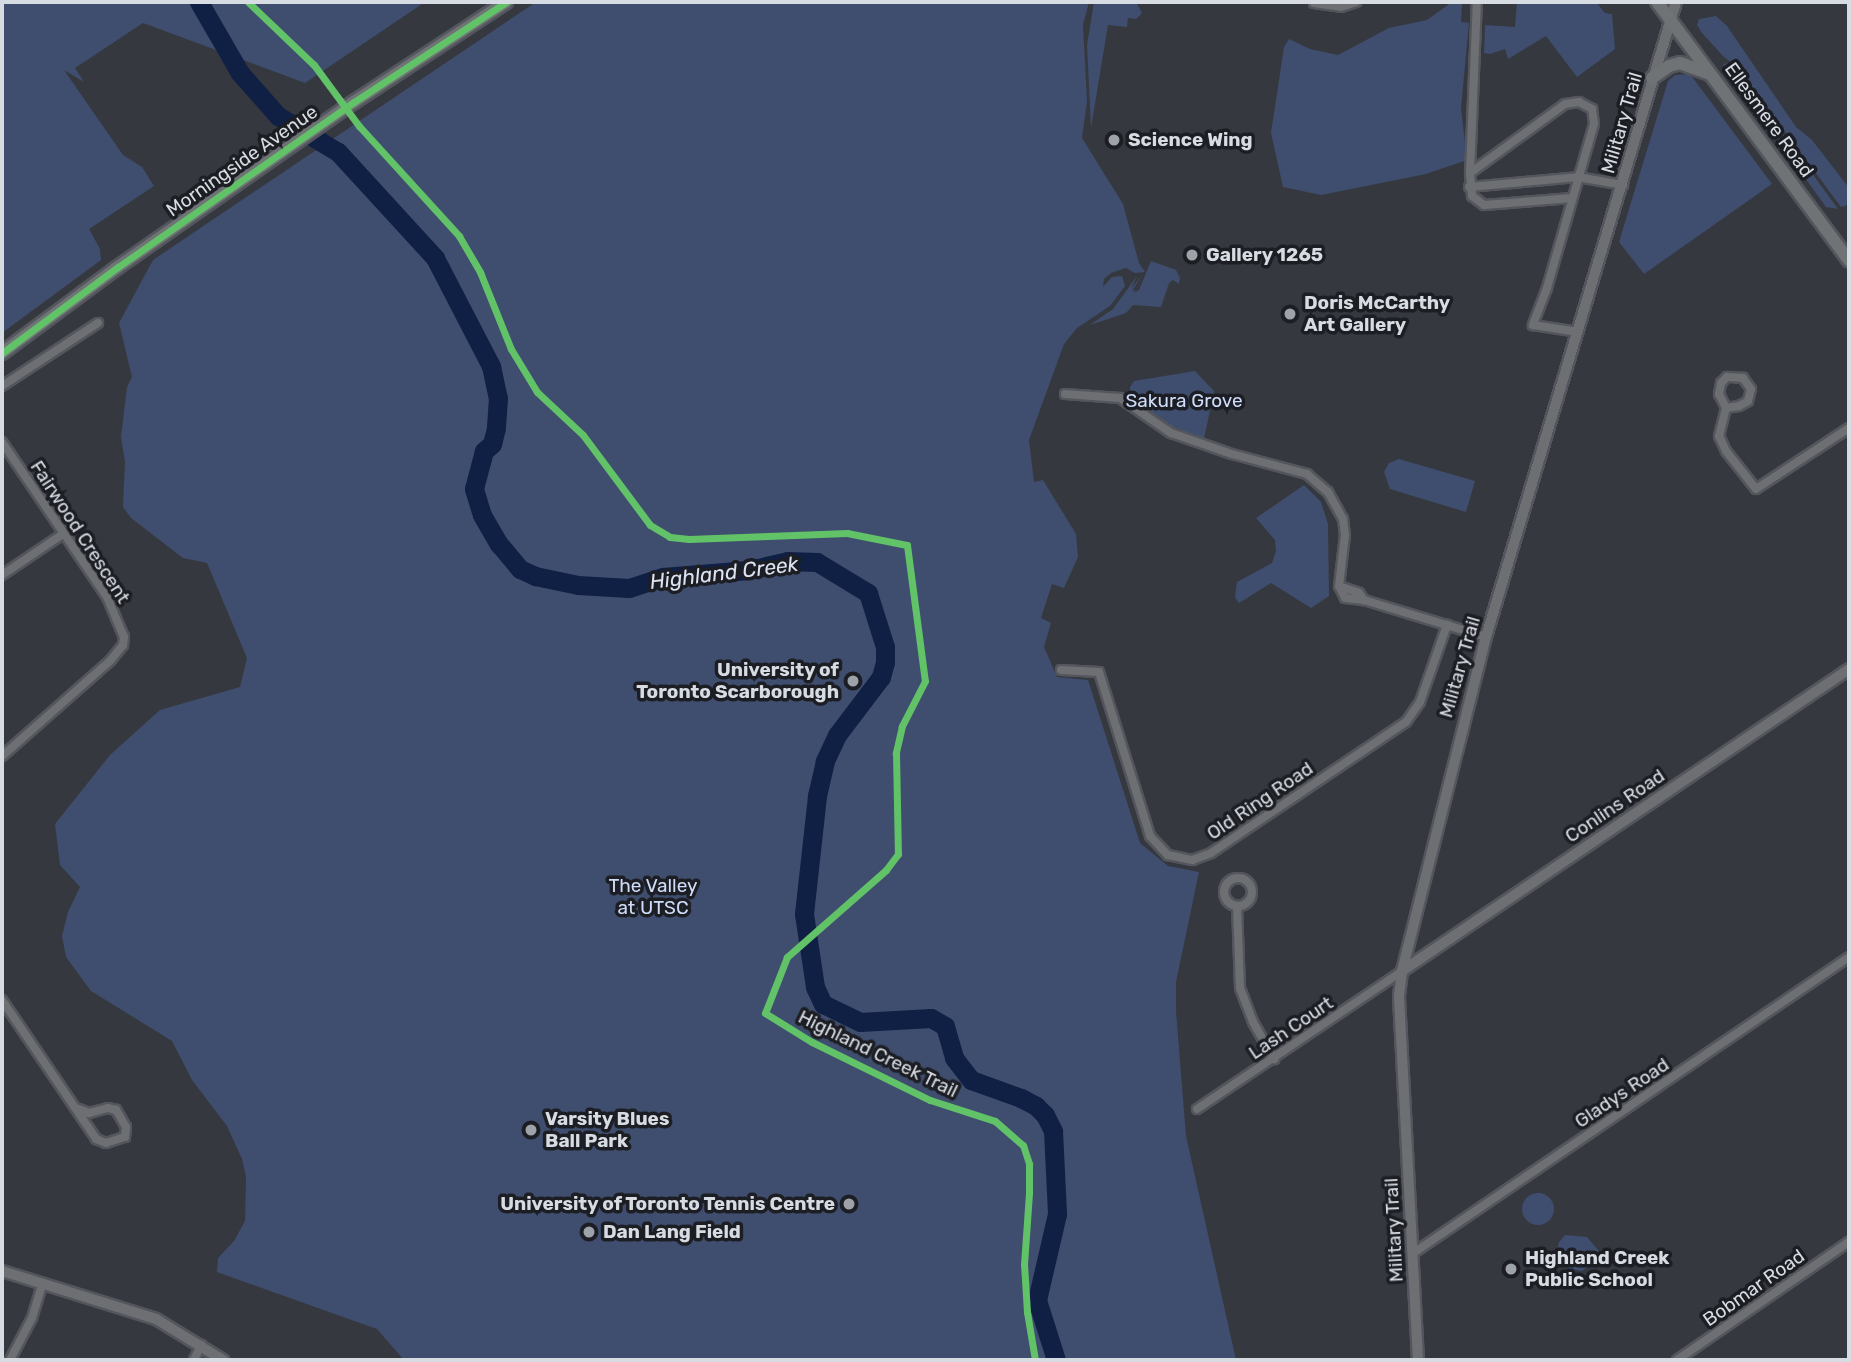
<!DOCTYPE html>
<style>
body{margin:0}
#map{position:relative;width:1851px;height:1362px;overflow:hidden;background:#35383f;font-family:Rubik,sans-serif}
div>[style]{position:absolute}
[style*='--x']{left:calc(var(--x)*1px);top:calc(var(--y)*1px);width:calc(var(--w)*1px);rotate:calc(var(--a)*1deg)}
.green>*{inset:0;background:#3f4e6e}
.round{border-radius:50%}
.river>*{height:19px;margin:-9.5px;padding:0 9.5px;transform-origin:9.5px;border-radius:9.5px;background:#101f44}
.roads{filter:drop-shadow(2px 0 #53565c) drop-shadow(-2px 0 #53565c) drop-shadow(0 2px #53565c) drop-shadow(0 -2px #53565c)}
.minor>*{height:8px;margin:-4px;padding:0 4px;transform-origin:4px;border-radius:4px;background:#6e6f73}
.minor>.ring{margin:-4px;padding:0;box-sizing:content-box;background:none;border:8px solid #6e6f73;border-radius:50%}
.tertiary>*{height:10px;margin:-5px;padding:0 5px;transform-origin:5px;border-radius:5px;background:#6e6f73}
.secondary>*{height:12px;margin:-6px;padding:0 6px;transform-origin:6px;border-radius:6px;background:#707376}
.cycleway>*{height:7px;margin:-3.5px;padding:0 3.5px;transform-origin:3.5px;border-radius:3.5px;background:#61c268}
.dots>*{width:19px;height:19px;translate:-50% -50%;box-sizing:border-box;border:4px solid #1c1e24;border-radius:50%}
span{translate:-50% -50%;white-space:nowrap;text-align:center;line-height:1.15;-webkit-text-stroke:7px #1c1e24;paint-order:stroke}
.street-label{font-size:19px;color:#d7dbe2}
.poi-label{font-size:19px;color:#d7dbe2;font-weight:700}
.left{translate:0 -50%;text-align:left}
.right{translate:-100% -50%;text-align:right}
.park-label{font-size:19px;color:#ceddfa}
.water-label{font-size:21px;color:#dce3f2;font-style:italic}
.frame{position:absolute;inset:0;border:4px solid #d7dbe2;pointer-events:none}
</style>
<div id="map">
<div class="green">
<div style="clip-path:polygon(2px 2px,425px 2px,305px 83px,143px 23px,75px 68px,84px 82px,64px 70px,123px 155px,142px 167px,154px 186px,89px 229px,100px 249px,101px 260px,2px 333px)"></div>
<div style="clip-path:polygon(536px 2px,1089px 2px,1083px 25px,1087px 101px,1082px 138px,1123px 204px,1139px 263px,1145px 272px,1135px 273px,1126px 268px,1111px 273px,1104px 279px,1103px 287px,1112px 277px,1122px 276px,1125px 286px,1110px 306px,1077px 328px,1064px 344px,1029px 440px,1034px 482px,1043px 480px,1076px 534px,1078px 557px,1064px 588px,1052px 584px,1041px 618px,1051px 623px,1044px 647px,1057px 677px,1088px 680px,1140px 843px,1168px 866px,1199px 872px,1176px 982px,1176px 1011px,1186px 1136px,1236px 1360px,404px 1360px,377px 1329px,217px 1272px,218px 1258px,234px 1241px,245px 1221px,246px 1177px,242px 1159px,227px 1126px,192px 1080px,172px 1041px,91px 991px,66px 957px,62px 936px,68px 912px,80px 887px,60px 865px,55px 824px,110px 755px,160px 710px,240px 687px,247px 658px,207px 563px,183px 558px,131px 518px,123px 507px,125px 462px,121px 437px,127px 387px,132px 377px,119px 323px,153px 260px)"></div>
<div style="clip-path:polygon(1094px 2px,1136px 2px,1142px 13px,1136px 19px,1128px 18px,1127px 27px,1108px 25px,1091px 128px,1087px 45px)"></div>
<div style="clip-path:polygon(1452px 2px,1462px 2px,1461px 22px,1469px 23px,1461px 108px,1467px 160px,1426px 174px,1321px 195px,1283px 187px,1271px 133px,1284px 47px,1289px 39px,1310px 49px,1338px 55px,1389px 28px,1427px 20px)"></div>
<div style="clip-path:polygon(1517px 2px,1596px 2px,1605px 13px,1612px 14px,1615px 49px,1577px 77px,1546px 36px,1508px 59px,1505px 49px,1490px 54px,1484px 53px,1485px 25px,1515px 27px)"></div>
<div style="clip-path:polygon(1716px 16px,1727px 26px,1796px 127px,1812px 140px,1849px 188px,1849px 203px,1845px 206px,1841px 207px,1738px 68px,1723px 56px,1702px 33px,1697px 25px,1699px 19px)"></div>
<div style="clip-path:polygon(1726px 63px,1737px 70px,1838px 209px,1826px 207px,1723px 65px)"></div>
<div style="clip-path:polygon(1690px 74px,1772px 184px,1644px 274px,1619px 242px,1668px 81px,1675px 75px)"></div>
<div style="clip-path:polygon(1151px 261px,1176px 270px,1180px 278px,1179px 284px,1173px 280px,1169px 283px,1161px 307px,1133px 305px,1126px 313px,1090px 325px,1113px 309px,1137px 276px,1131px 289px,1142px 275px,1132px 291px,1136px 290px,1145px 275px,1134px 293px,1139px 290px)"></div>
<div style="clip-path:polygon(1195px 371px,1214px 391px,1204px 439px,1151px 418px,1130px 398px,1130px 387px,1134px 381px)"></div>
<div style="clip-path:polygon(1399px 459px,1475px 481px,1466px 512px,1390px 489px,1384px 472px,1389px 463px)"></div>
<div style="clip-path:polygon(1304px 485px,1321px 502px,1328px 524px,1329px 596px,1311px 608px,1271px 583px,1239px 603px,1235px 597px,1237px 582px,1272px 563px,1276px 551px,1275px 540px,1256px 518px)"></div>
<div class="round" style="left:1522px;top:1193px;width:32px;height:32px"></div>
<div style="clip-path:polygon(1565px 1235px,1587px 1237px,1599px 1251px,1599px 1258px,1582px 1271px,1570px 1269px,1562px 1264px,1557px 1251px,1559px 1242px)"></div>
</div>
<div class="river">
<div style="--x:199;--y:2;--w:82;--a:60"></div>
<div style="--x:240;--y:73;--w:57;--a:48.5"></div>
<div style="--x:278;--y:116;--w:70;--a:31"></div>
<div style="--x:338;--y:152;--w:144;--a:47.5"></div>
<div style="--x:435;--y:258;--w:122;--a:62.6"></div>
<div style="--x:491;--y:366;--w:33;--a:78"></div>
<div style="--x:498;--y:398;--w:30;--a:94"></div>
<div style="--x:496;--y:428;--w:16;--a:104"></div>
<div style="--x:492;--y:444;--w:11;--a:139"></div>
<div style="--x:484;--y:451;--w:39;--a:105"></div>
<div style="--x:474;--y:489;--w:27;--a:73"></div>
<div style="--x:482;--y:515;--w:34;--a:60"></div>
<div style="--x:499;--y:544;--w:33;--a:50"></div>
<div style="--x:520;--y:569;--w:17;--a:25"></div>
<div style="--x:535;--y:576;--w:44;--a:11.8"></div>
<div style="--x:578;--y:585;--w:51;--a:3.4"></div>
<div style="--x:629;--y:588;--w:36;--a:-18"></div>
<div style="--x:663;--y:577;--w:86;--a:-4.7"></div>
<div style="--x:749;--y:570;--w:39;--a:-13"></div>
<div style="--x:787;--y:561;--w:30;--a:2"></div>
<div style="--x:817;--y:562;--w:60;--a:31.3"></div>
<div style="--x:868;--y:593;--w:57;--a:72.5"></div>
<div style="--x:885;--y:647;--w:15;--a:90"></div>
<div style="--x:885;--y:662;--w:16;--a:105"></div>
<div style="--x:881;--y:677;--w:73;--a:127.2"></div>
<div style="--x:837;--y:735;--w:29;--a:115"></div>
<div style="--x:825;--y:761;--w:36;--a:103"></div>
<div style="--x:817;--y:796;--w:119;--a:96.3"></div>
<div style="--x:804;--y:914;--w:74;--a:81.4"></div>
<div style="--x:815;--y:987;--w:19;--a:65"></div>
<div style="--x:823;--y:1004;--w:41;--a:25.9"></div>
<div style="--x:860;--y:1022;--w:71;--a:-3.2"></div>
<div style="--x:931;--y:1018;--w:16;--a:30"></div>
<div style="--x:945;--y:1026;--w:33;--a:74"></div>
<div style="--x:954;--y:1058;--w:28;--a:52"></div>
<div style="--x:971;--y:1080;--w:53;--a:19.8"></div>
<div style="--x:1021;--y:1098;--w:17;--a:28"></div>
<div style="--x:1036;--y:1106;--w:13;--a:45"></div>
<div style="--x:1045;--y:1115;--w:18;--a:63"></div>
<div style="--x:1053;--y:1131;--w:83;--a:87.2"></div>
<div style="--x:1057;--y:1214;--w:88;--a:103.1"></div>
<div style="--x:1037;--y:1300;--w:63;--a:72.4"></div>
</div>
<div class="roads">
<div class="minor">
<div style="--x:1314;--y:3;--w:27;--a:8"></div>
<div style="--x:1341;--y:7;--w:16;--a:-18"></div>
<div style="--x:1470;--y:173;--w:171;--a:-87.7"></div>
<div style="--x:1469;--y:187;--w:109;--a:-5.2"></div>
<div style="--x:1578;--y:177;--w:46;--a:10.1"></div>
<div style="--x:1572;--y:198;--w:88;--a:175.5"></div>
<div style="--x:1484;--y:205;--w:15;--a:-143"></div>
<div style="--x:1472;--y:196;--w:23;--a:-95"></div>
<div style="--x:1470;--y:173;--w:117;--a:-36"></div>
<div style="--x:1565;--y:104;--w:14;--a:-8"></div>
<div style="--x:1579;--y:102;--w:15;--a:28"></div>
<div style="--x:1592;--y:109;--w:15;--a:82"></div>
<div style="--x:1594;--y:124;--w:171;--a:106"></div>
<div style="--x:1547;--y:288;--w:40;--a:111"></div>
<div style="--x:1533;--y:325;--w:46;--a:8.8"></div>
<div style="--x:2;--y:386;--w:115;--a:-33.3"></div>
<div style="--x:1065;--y:394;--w:55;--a:4.2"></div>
<div style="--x:1120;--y:398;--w:62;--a:34.5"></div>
<div style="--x:1171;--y:433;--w:65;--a:19"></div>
<div style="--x:1232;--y:454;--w:78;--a:14.9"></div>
<div style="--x:1307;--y:474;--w:28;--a:41"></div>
<div style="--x:1328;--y:492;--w:31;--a:61"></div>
<div style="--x:1343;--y:519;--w:16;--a:83"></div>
<div style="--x:1345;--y:535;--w:51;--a:96.7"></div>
<div style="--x:1339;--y:586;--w:13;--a:63"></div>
<div style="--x:1345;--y:598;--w:19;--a:6"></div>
<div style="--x:1364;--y:600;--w:127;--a:16.9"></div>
<div style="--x:1726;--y:408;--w:13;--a:-9"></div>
<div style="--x:1739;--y:406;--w:10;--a:-29"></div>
<div style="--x:1748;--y:401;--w:12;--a:-76"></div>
<div style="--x:1751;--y:389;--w:14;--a:-126"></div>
<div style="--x:1743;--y:378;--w:16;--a:-176"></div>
<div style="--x:1727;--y:377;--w:8;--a:135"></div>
<div style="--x:1721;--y:383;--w:11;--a:100"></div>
<div style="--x:1719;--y:394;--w:16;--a:63"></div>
<div style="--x:1726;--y:408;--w:29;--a:104"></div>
<div style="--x:1719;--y:436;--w:17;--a:65"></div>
<div style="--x:1726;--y:451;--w:48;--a:51.7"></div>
<div style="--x:1756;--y:489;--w:111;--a:-33.3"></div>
<div style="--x:2;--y:442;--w:187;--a:55.9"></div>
<div style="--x:107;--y:597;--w:43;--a:67"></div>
<div style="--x:124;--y:637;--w:8;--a:97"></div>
<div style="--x:123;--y:645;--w:19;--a:129"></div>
<div style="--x:111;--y:660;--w:145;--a:138.6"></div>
<div style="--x:2;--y:575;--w:73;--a:-33.9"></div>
<div style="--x:1339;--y:586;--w:21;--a:19"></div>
<div style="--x:1359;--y:593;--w:9;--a:54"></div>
<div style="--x:1061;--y:670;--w:38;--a:3"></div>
<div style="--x:1099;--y:672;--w:172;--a:72.7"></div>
<div style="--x:1150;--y:836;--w:26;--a:47"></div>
<div style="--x:1168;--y:855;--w:25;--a:12"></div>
<div style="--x:1192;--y:860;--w:20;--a:-20"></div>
<div style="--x:1211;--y:853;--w:235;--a:-33.9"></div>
<div style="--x:1406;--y:722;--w:24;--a:-55"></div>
<div style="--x:1420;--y:702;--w:82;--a:-70.7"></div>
<div class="ring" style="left:1224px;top:878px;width:20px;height:20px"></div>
<div style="--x:1237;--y:906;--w:82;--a:87.9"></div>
<div style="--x:1240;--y:988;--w:36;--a:69"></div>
<div style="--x:1253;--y:1022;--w:43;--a:60.4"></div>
<div style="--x:2;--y:1000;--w:168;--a:55.9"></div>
<div style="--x:96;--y:1139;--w:11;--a:22"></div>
<div style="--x:106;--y:1143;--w:20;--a:-18"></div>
<div style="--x:125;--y:1137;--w:10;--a:-84"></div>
<div style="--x:126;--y:1127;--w:20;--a:-120"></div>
<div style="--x:116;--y:1110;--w:8;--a:-166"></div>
<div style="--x:108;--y:1108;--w:20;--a:165"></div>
<div style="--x:89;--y:1113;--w:11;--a:-158"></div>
<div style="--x:1197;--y:1109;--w:247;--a:-33.9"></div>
<div style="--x:1412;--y:1254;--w:528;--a:-34.2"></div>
<div style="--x:10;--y:1360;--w:47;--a:-62.4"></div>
<div style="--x:32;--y:1318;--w:37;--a:-73"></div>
<div style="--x:194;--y:1360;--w:17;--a:-65"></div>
<div style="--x:1677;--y:1360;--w:209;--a:-34.5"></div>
</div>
<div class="tertiary">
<div style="--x:1402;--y:971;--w:539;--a:-34.04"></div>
<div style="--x:2;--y:1271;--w:161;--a:17.3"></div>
<div style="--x:156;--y:1319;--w:79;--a:31.5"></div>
<div style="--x:1418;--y:1360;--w:364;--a:-93"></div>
<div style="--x:1399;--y:996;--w:25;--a:-83"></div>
<div style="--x:1402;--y:971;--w:344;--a:-75.9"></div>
<div style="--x:1486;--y:637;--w:663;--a:-73.34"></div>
</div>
<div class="secondary">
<div style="--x:1657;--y:2;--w:322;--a:53.4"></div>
<div style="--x:1652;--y:78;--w:21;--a:-35"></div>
<div style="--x:1669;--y:66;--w:11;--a:-15"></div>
<div style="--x:1680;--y:63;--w:30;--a:20"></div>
<div style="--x:2;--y:353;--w:144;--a:-36.6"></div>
<div style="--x:118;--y:267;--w:288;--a:-35"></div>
<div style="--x:354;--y:102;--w:182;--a:-33.3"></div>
</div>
</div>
<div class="cycleway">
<div style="--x:248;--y:2;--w:91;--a:43.7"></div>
<div style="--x:314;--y:65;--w:76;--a:53.6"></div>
<div style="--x:359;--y:126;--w:149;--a:47.7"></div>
<div style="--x:459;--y:236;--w:42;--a:59.7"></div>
<div style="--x:480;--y:272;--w:83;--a:68.1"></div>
<div style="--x:511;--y:349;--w:50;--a:58.8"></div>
<div style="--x:537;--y:392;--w:63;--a:43.1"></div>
<div style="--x:583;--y:435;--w:112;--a:53.3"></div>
<div style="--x:650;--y:525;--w:23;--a:31"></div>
<div style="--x:670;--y:537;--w:19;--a:6"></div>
<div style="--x:689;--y:539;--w:158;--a:-2.2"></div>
<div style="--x:847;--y:533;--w:61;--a:11.3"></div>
<div style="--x:907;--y:545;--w:137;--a:82.5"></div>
<div style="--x:925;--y:681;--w:51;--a:117.1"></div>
<div style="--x:902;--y:726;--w:28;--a:103"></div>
<div style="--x:896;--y:753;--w:101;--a:88.9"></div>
<div style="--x:898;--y:854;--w:20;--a:127"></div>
<div style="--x:886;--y:870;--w:132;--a:138.7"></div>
<div style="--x:787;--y:957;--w:60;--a:111.4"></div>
<div style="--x:765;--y:1013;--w:55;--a:31.7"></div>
<div style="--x:812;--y:1042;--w:131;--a:26.2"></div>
<div style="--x:930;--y:1100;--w:68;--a:17.9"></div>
<div style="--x:995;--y:1121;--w:37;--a:41"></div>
<div style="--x:1023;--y:1145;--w:20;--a:72"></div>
<div style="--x:1029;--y:1164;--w:29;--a:90"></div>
<div style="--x:1029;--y:1193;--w:71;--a:94"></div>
<div style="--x:1024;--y:1264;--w:48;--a:86.4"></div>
<div style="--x:1027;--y:1312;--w:49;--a:80.5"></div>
<div style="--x:2;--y:353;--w:144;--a:-36.6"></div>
<div style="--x:118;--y:267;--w:288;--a:-35"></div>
<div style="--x:354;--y:102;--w:182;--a:-33.3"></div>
</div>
<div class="dots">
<div style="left:1114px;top:140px;background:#9ea2a9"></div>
<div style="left:1192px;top:255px;background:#9ea2a9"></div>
<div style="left:1290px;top:314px;background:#9ea2a9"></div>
<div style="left:853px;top:681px;background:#9ea2a9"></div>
<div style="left:531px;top:1130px;background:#9ea2a9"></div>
<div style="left:849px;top:1204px;background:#9ea2a9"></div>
<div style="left:589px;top:1232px;background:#9ea2a9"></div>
<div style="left:1511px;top:1269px;background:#9ea2a9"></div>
</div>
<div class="street-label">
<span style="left:1769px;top:120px;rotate:54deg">Ellesmere Road</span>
<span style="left:1622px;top:123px;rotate:-74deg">Military Trail</span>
<span style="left:242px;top:161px;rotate:-35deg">Morningside Avenue</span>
<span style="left:80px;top:532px;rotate:57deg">Fairwood Crescent</span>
<span style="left:1460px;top:667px;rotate:-74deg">Military Trail</span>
<span style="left:1260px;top:801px;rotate:-34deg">Old Ring Road</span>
<span style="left:1615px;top:806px;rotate:-34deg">Conlins Road</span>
<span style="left:1291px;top:1028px;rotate:-34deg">Lash Court</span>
<span style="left:878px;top:1054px;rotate:26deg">Highland Creek Trail</span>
<span style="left:1622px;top:1093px;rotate:-34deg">Gladys Road</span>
<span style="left:1394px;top:1230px;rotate:-93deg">Military Trail</span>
<span style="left:1754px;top:1288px;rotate:-35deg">Bobmar Road</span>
</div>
<div class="poi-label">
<span class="left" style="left:1128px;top:140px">Science Wing</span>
<span class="left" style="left:1206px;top:255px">Gallery 1265</span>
<span class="left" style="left:1304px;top:314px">Doris McCarthy<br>Art Gallery</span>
<span class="right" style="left:839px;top:681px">University of<br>Toronto Scarborough</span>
<span class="left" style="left:545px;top:1130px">Varsity Blues<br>Ball Park</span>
<span class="right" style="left:835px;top:1204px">University of Toronto Tennis Centre</span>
<span class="left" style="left:603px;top:1232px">Dan Lang Field</span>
<span class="left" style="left:1525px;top:1269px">Highland Creek<br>Public School</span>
</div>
<div class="park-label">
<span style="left:1184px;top:401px">Sakura Grove</span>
<span style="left:653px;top:897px">The Valley<br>at UTSC</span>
</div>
<div class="water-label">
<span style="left:724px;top:573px;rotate:-7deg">Highland Creek</span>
</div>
<div class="frame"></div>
</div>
